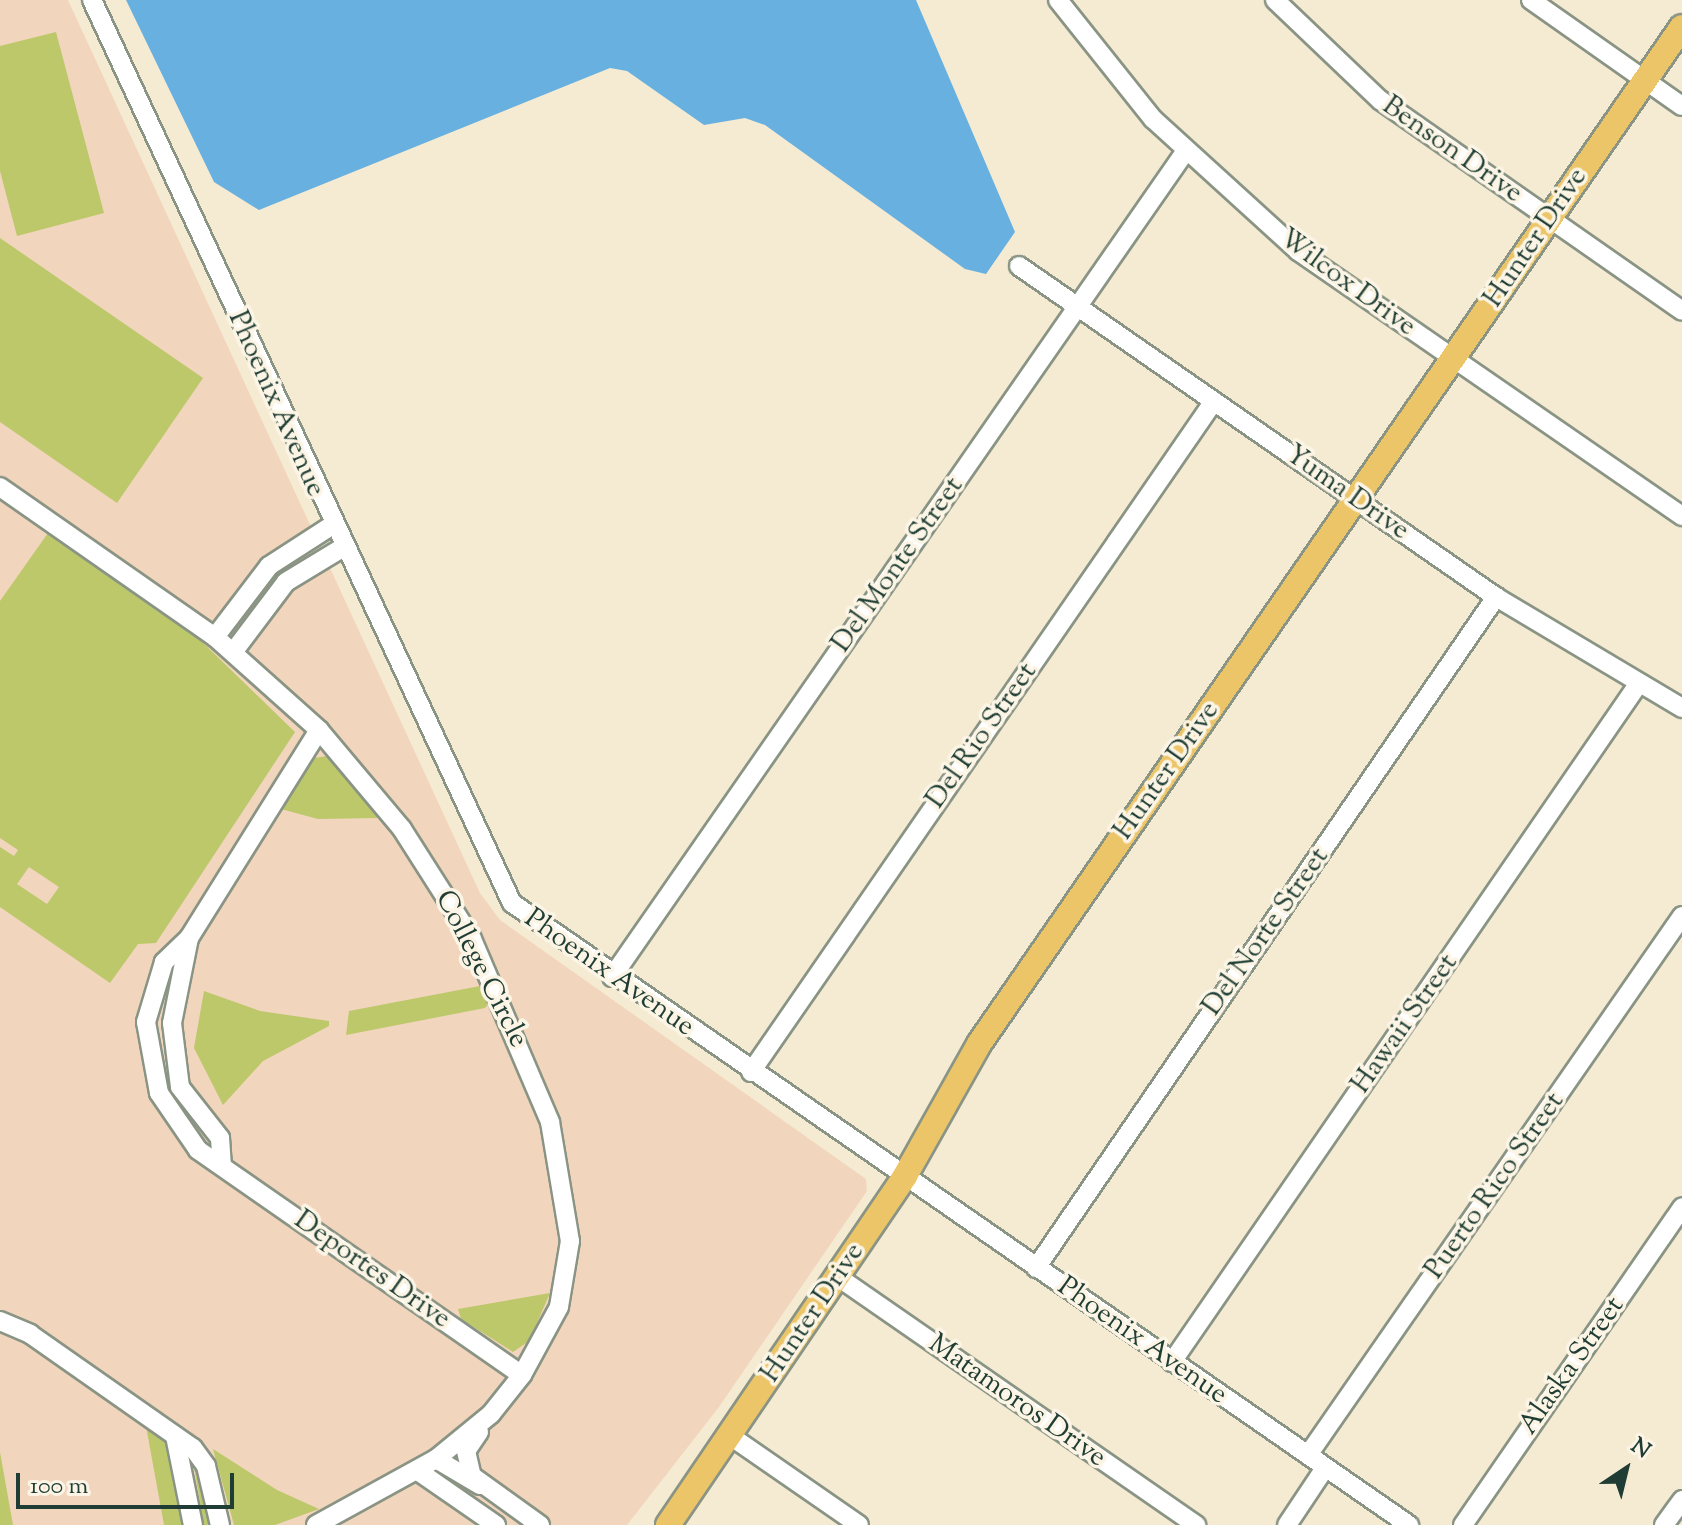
<!DOCTYPE html>
<style>
body{margin:0}
#map{position:relative;width:1682px;height:1525px;overflow:hidden;background:#f5ebd3;font-family:"Sorts Mill Goudy",serif}
div>[style]{position:absolute}
[style*='--x']{left:calc(var(--x)*1px);top:calc(var(--y)*1px);width:calc(var(--w)*1px);rotate:calc(var(--a)*1deg)}
.built>*{inset:0;background:#f2d5bd}
.green>*{inset:0;background:#bcc86a}
.water>*{inset:0;background:#68b0df}
.roads{filter:drop-shadow(2px 0 #8a9484) drop-shadow(-2px 0 #8a9484) drop-shadow(0 2px #8a9484) drop-shadow(0 -2px #8a9484)}
.minor>*{height:18px;margin:-9px;padding:0 9px;transform-origin:9px;border-radius:9px;background:#fff}
.major>*{height:24px;margin:-12px;padding:0 12px;transform-origin:12px;border-radius:12px;background:#edc569}
span{translate:-50% -50%;white-space:nowrap;text-align:center;line-height:1.15;-webkit-text-stroke:7px #fcf5e5;paint-order:stroke}
.street-label{font-size:28px;color:#1f3d34}
.north{position:absolute;left:1586px;top:1429px;width:80px;height:80px;-webkit-text-stroke:6px #fcf5e5;paint-order:stroke;rotate:35deg;font-size:22px;font-weight:700;line-height:32px;text-align:center;color:#1f3d34}
.north::after{content:'';display:block;margin:auto;width:28px;height:36px;background:#1f3d34;clip-path:polygon(50% 0,100% 100%,50% 72%,0 100%)}
.scale{position:absolute;left:16px;top:1473px;width:218px;height:36px;box-sizing:border-box;border:4px solid #1f3d34;border-top:0;padding-left:10px;font-size:24px;line-height:28px;white-space:nowrap;color:#1f3d34;-webkit-text-stroke:6px #fcf5e5;paint-order:stroke}
</style>
<div id="map">
<div class="built">
<div style="clip-path:polygon(0 0,68px 0,480px 893px,500px 920px,866px 1179px,867px 1191px,719px 1407px,627px 1525px,0 1525px)"></div>
</div>
<div class="green">
<div style="clip-path:polygon(56px 32px,104px 213px,17px 236px,0 171px,0 46px)"></div>
<div style="clip-path:polygon(0 238px,203px 378px,117px 503px,0 422px)"></div>
<div style="clip-path:polygon(evenodd,48px 533px,195px 635px,295px 732px,156px 943px,138px 944px,110px 983px,0 907px,0 847px,14px 856px,18px 850px,0 838px,0 601px,48px 533px,29px 867px,59px 887px,47px 904px,17px 884px,29px 867px)"></div>
<div style="clip-path:polygon(327px 756px,337px 762px,378px 818px,318px 819px,281px 809px,308px 759px)"></div>
<div style="clip-path:polygon(480px 986px,491px 1000px,485px 1008px,346px 1035px,349px 1011px)"></div>
<div style="clip-path:polygon(204px 991px,260px 1011px,329px 1021px,329px 1026px,263px 1061px,223px 1105px,194px 1048px)"></div>
<div style="clip-path:polygon(550px 1293px,529px 1341px,513px 1352px,461px 1319px,458px 1309px)"></div>
<div style="clip-path:polygon(146px 1426px,170px 1444px,186px 1525px,164px 1525px)"></div>
<div style="clip-path:polygon(213px 1449px,277px 1490px,319px 1509px,275px 1525px,234px 1525px)"></div>
<div style="clip-path:polygon(0 1452px,13px 1525px,0 1525px)"></div>
<div style="clip-path:polygon(201px 1466px,213px 1525px,204px 1525px,194px 1467px)"></div>
</div>
<div class="water">
<div style="clip-path:polygon(126px 0,916px 0,1015px 232px,986px 274px,965px 269px,765px 125px,745px 118px,704px 125px,627px 71px,610px 68px,259px 210px,214px 182px)"></div>
</div>
<div class="roads">
<div class="minor">
<div style="--x:92;--y:0;--w:996;--a:65.06"></div>
<div style="--x:512;--y:903;--w:1092;--a:34.74"></div>
<div style="--x:1058;--y:0;--w:152;--a:51.4"></div>
<div style="--x:1153;--y:119;--w:196;--a:42.3"></div>
<div style="--x:1298;--y:251;--w:467;--a:34.6"></div>
<div style="--x:1275;--y:0;--w:145;--a:43.6"></div>
<div style="--x:1380;--y:100;--w:368;--a:34.9"></div>
<div style="--x:1531;--y:0;--w:184;--a:35.1"></div>
<div style="--x:1019;--y:266;--w:581;--a:34.76"></div>
<div style="--x:1496;--y:597;--w:217;--a:30.8"></div>
<div style="--x:0;--y:487;--w:262;--a:34.9"></div>
<div style="--x:215;--y:637;--w:140;--a:41.8"></div>
<div style="--x:319;--y:730;--w:129;--a:50"></div>
<div style="--x:402;--y:829;--w:130;--a:57.5"></div>
<div style="--x:472;--y:939;--w:199;--a:66.9"></div>
<div style="--x:550;--y:1122;--w:121;--a:80.5"></div>
<div style="--x:570;--y:1241;--w:67;--a:99.5"></div>
<div style="--x:559;--y:1307;--w:77;--a:118.6"></div>
<div style="--x:522;--y:1375;--w:50;--a:128.5"></div>
<div style="--x:491;--y:1414;--w:71;--a:140.7"></div>
<div style="--x:436;--y:1459;--w:137;--a:151.2"></div>
<div style="--x:215;--y:637;--w:89;--a:-52.7"></div>
<div style="--x:269;--y:566;--w:74;--a:-32.8"></div>
<div style="--x:234;--y:651;--w:86;--a:-53"></div>
<div style="--x:286;--y:582;--w:66;--a:-31.3"></div>
<div style="--x:319;--y:730;--w:245;--a:122"></div>
<div style="--x:189;--y:938;--w:35;--a:136"></div>
<div style="--x:164;--y:962;--w:63;--a:106.7"></div>
<div style="--x:146;--y:1022;--w:72;--a:79.6"></div>
<div style="--x:159;--y:1093;--w:69;--a:55.6"></div>
<div style="--x:198;--y:1150;--w:394;--a:34.8"></div>
<div style="--x:189;--y:938;--w:87;--a:101.3"></div>
<div style="--x:172;--y:1023;--w:64;--a:82.9"></div>
<div style="--x:180;--y:1087;--w:65;--a:51.9"></div>
<div style="--x:220;--y:1138;--w:27;--a:86"></div>
<div style="--x:612;--y:977;--w:1004;--a:-55.22"></div>
<div style="--x:751;--y:1072;--w:815;--a:-55.39"></div>
<div style="--x:1036;--y:1268;--w:814;--a:-55.57"></div>
<div style="--x:838;--y:1277;--w:436;--a:34.7"></div>
<div style="--x:0;--y:1321;--w:33;--a:23"></div>
<div style="--x:30;--y:1334;--w:199;--a:35"></div>
<div style="--x:193;--y:1448;--w:22;--a:54"></div>
<div style="--x:206;--y:1466;--w:61;--a:76.7"></div>
<div style="--x:1172;--y:1362;--w:820;--a:-55.48"></div>
<div style="--x:479;--y:1432;--w:23;--a:124"></div>
<div style="--x:466;--y:1451;--w:26;--a:77"></div>
<div style="--x:472;--y:1476;--w:84;--a:35.8"></div>
<div style="--x:729;--y:1435;--w:158;--a:34.7"></div>
<div style="--x:175;--y:1436;--w:91;--a:78.6"></div>
<div style="--x:1308;--y:1455;--w:656;--a:-55.24"></div>
<div style="--x:436;--y:1459;--w:51;--a:30.6"></div>
<div style="--x:418;--y:1471;--w:95;--a:34.7"></div>
<div style="--x:1287;--y:1525;--w:69;--a:-56.3"></div>
<div style="--x:1463;--y:1525;--w:386;--a:-55.4"></div>
<div style="--x:1664;--y:1525;--w:31;--a:-54"></div>
</div>
<div class="major">
<div style="--x:668;--y:1525;--w:422;--a:-55.8"></div>
<div style="--x:905;--y:1176;--w:151;--a:-60.7"></div>
<div style="--x:979;--y:1044;--w:1236;--a:-55.35"></div>
</div>
</div>
<div class="street-label">
<span style="left:1452px;top:150px;rotate:35deg">Benson Drive</span>
<span style="left:1536px;top:238px;rotate:-56deg">Hunter Drive</span>
<span style="left:1347px;top:283px;rotate:36deg">Wilcox Drive</span>
<span style="left:276px;top:404px;rotate:66deg">Phoenix Avenue</span>
<span style="left:1347px;top:493px;rotate:35deg">Yuma Drive</span>
<span style="left:898px;top:565px;rotate:-55deg">Del Monte Street</span>
<span style="left:982px;top:736px;rotate:-55deg">Del Rio Street</span>
<span style="left:1167px;top:771px;rotate:-55deg">Hunter Drive</span>
<span style="left:1266px;top:932px;rotate:-55deg">Del Norte Street</span>
<span style="left:481px;top:969px;rotate:63deg">College Circle</span>
<span style="left:609px;top:973px;rotate:35deg">Phoenix Avenue</span>
<span style="left:1405px;top:1024px;rotate:-55deg">Hawaii Street</span>
<span style="left:1495px;top:1186px;rotate:-55deg">Puerto Rico Street</span>
<span style="left:372px;top:1270px;rotate:35deg">Deportes Drive</span>
<span style="left:813px;top:1313px;rotate:-56deg">Hunter Drive</span>
<span style="left:1142px;top:1341px;rotate:35deg">Phoenix Avenue</span>
<span style="left:1572px;top:1366px;rotate:-55deg">Alaska Street</span>
<span style="left:1017px;top:1401px;rotate:35deg">Matamoros Drive</span>
</div>
<div class="north">N</div>
<div class="scale">100 m</div>
</div>
